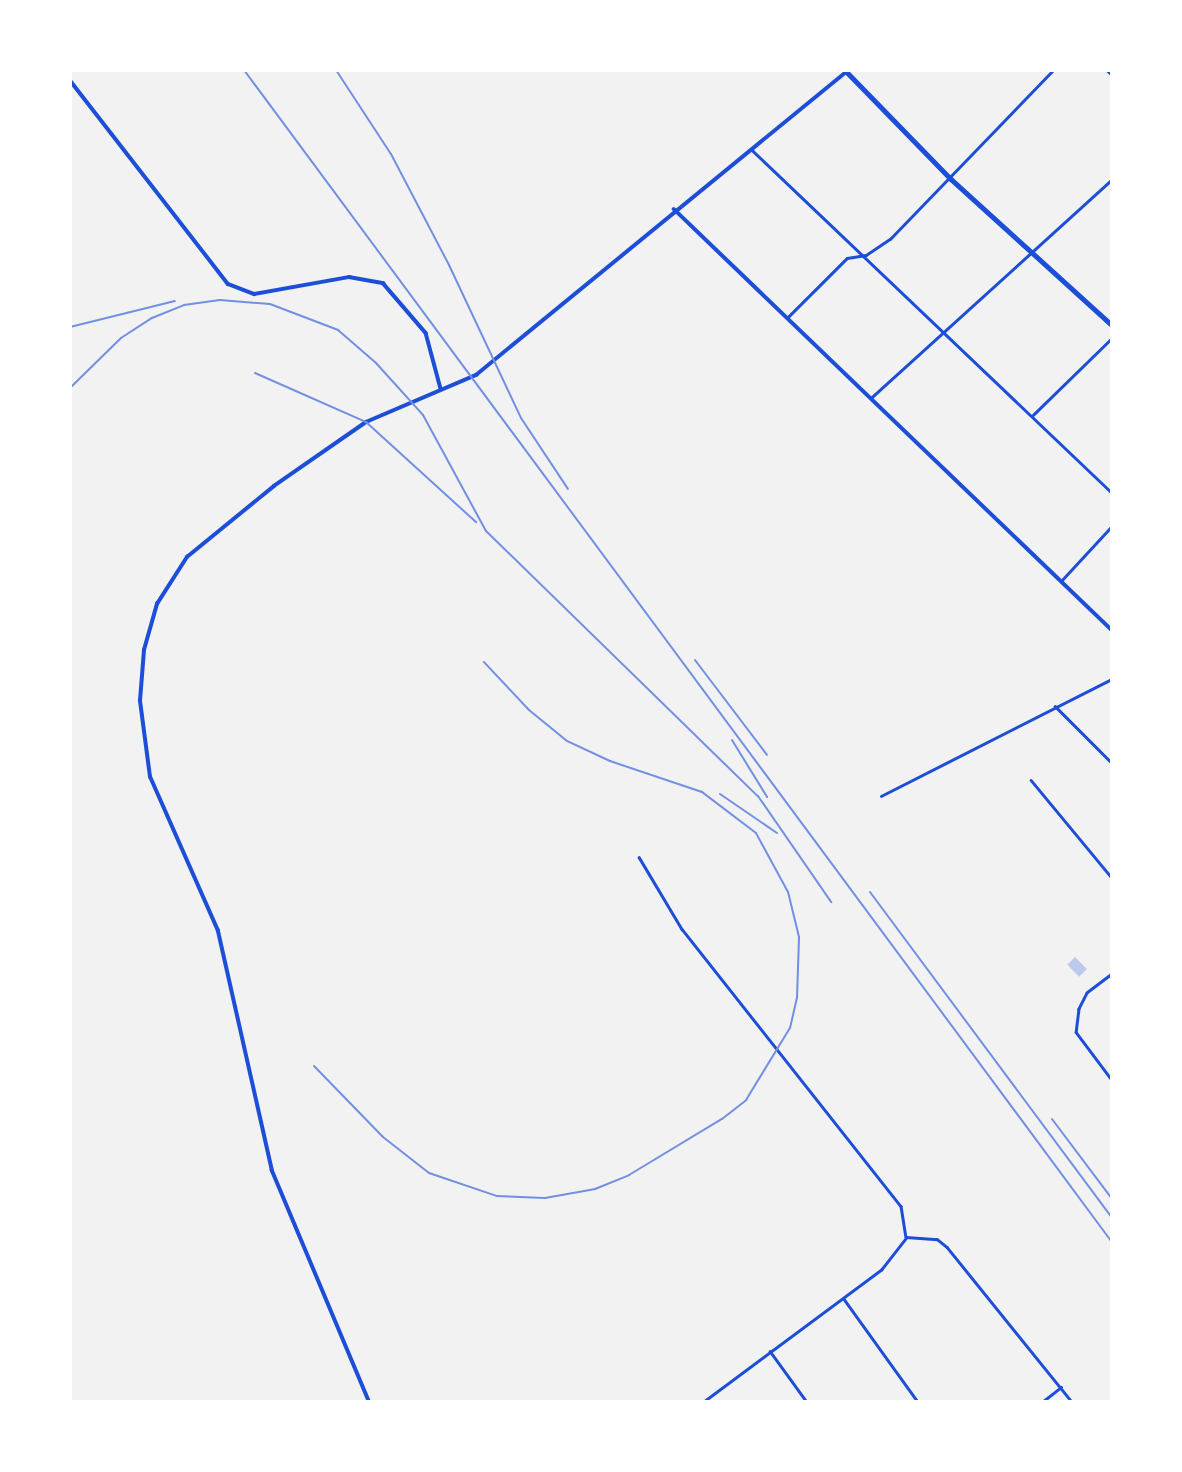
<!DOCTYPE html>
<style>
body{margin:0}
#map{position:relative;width:1182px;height:1472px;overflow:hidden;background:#f2f2f2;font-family:"Golos Text",sans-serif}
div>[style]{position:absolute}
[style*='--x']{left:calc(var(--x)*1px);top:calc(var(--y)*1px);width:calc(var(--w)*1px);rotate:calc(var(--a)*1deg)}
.building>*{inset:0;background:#bdc9ec;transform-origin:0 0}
.minor>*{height:2.5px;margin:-1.25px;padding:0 1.25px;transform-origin:1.25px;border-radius:1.25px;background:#1d4ed8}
.tertiary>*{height:3.5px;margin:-1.75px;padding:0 1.75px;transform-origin:1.75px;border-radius:1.75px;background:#1d4ed8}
.secondary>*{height:4.5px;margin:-2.25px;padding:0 2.25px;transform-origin:2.25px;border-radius:2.25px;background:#1d4ed8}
.rail>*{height:2px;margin:-1px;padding:0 1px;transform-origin:1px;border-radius:1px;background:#7290e2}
span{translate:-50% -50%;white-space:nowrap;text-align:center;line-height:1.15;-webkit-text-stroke:5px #fff;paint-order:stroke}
.frame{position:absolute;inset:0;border:72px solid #fff;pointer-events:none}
</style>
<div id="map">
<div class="building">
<div style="left:1075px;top:957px;width:17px;height:11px;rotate:45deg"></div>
</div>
<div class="minor">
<div style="--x:1107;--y:70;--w:7;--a:45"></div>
<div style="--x:752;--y:150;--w:497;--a:43.6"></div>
<div style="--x:788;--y:317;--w:83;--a:-45"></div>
<div style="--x:847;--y:258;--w:19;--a:-9"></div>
<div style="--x:866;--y:255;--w:29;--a:-34"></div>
<div style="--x:890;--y:239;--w:235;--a:-46"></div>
<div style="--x:872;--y:397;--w:324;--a:-42.2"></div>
<div style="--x:1033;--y:415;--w:110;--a:-44.3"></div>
<div style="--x:1061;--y:581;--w:75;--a:-47.2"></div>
<div style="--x:1055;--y:706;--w:81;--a:45"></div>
<div style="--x:1031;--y:780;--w:127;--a:50.4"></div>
<div style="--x:881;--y:796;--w:259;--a:-26.9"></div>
<div style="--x:639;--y:857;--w:84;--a:59.2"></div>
<div style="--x:682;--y:929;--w:353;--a:51.7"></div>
<div style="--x:901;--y:1206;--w:31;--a:81"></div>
<div style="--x:1112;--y:974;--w:31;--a:143"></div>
<div style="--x:1087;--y:993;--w:18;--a:117"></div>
<div style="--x:1079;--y:1009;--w:23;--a:97"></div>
<div style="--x:1076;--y:1032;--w:60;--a:53.1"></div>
<div style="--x:906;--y:1237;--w:31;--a:4"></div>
<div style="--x:937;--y:1239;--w:13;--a:39"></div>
<div style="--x:947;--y:1247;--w:199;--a:51.1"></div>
<div style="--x:844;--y:1299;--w:127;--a:54.3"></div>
<div style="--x:770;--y:1351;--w:63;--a:54"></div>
<div style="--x:703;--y:1402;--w:222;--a:-36.6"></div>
<div style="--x:881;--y:1270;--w:41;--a:-52"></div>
<div style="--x:1042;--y:1402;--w:24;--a:-38"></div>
</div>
<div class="tertiary">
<div style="--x:70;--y:80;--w:258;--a:52.2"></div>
<div style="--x:228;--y:284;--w:28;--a:21"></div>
<div style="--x:254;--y:294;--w:97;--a:-10.1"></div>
<div style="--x:349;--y:277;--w:35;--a:10"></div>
<div style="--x:383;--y:283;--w:66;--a:49.3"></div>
<div style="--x:426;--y:333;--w:58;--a:75"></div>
<div style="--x:674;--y:209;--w:608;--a:43.87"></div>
<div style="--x:369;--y:1402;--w:251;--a:-112.8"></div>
<div style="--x:272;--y:1171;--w:246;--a:-102.7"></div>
<div style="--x:218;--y:931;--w:168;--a:-113.8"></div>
<div style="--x:150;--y:777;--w:77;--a:-97.5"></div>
<div style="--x:140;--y:701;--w:51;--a:-85.5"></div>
<div style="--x:144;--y:650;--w:48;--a:-74.2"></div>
<div style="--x:157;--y:604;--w:56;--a:-57.4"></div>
<div style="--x:187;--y:557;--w:112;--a:-39.2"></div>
<div style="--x:274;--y:486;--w:112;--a:-34.8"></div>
<div style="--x:366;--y:422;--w:120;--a:-23.1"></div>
<div style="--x:476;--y:375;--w:481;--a:-39.3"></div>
</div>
<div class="secondary">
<div style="--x:845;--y:70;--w:152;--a:45.8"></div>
<div style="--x:951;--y:179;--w:217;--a:42.2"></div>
</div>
<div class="rail">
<div style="--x:244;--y:70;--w:1458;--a:53.48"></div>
<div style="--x:336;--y:70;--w:100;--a:56.8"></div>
<div style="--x:391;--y:154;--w:125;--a:62.4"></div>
<div style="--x:449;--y:265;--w:169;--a:64.8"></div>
<div style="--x:521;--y:418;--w:85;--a:56.5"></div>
<div style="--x:70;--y:327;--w:108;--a:-13.9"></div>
<div style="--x:255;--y:373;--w:121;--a:23.8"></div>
<div style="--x:366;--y:422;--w:149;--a:42.3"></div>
<div style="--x:70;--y:388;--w:71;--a:-44.4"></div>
<div style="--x:121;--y:338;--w:37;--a:-33"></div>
<div style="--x:152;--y:318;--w:35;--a:-22"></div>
<div style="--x:184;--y:305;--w:36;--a:-8"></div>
<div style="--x:220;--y:300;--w:50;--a:4.6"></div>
<div style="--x:270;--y:304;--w:73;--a:20.9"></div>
<div style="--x:338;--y:330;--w:50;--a:41"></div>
<div style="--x:376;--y:363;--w:70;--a:47.9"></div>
<div style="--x:423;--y:415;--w:132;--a:61.5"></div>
<div style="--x:486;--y:531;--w:380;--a:44.3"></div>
<div style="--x:758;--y:796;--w:129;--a:55.4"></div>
<div style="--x:695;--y:660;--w:119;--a:52.8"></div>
<div style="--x:732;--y:740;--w:67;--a:58.4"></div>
<div style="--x:720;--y:794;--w:69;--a:34.4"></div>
<div style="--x:870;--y:892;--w:406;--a:53.4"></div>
<div style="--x:314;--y:1066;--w:99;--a:45.8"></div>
<div style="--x:383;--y:1137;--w:58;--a:38"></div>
<div style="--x:429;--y:1173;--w:72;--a:18.7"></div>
<div style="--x:497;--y:1196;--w:48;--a:2.4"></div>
<div style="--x:545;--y:1198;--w:51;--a:-10.2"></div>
<div style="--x:595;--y:1189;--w:37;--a:-22"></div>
<div style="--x:629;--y:1175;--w:109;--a:-31.1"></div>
<div style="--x:722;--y:1119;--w:31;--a:-38"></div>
<div style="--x:746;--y:1100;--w:84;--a:-58.6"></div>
<div style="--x:790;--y:1028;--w:31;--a:-77"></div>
<div style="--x:797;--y:998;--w:61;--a:-88.1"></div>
<div style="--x:799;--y:937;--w:46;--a:-103.7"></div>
<div style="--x:788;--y:892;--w:67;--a:-118.5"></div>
<div style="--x:756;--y:833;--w:68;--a:-142.8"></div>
<div style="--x:702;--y:792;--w:97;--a:-161.4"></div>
<div style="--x:610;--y:761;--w:47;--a:-155.1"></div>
<div style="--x:567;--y:741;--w:49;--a:-140.8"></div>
<div style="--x:529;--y:710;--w:66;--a:-133.2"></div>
<div style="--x:1052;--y:1119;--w:100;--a:53.1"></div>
</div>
<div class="frame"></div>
</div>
